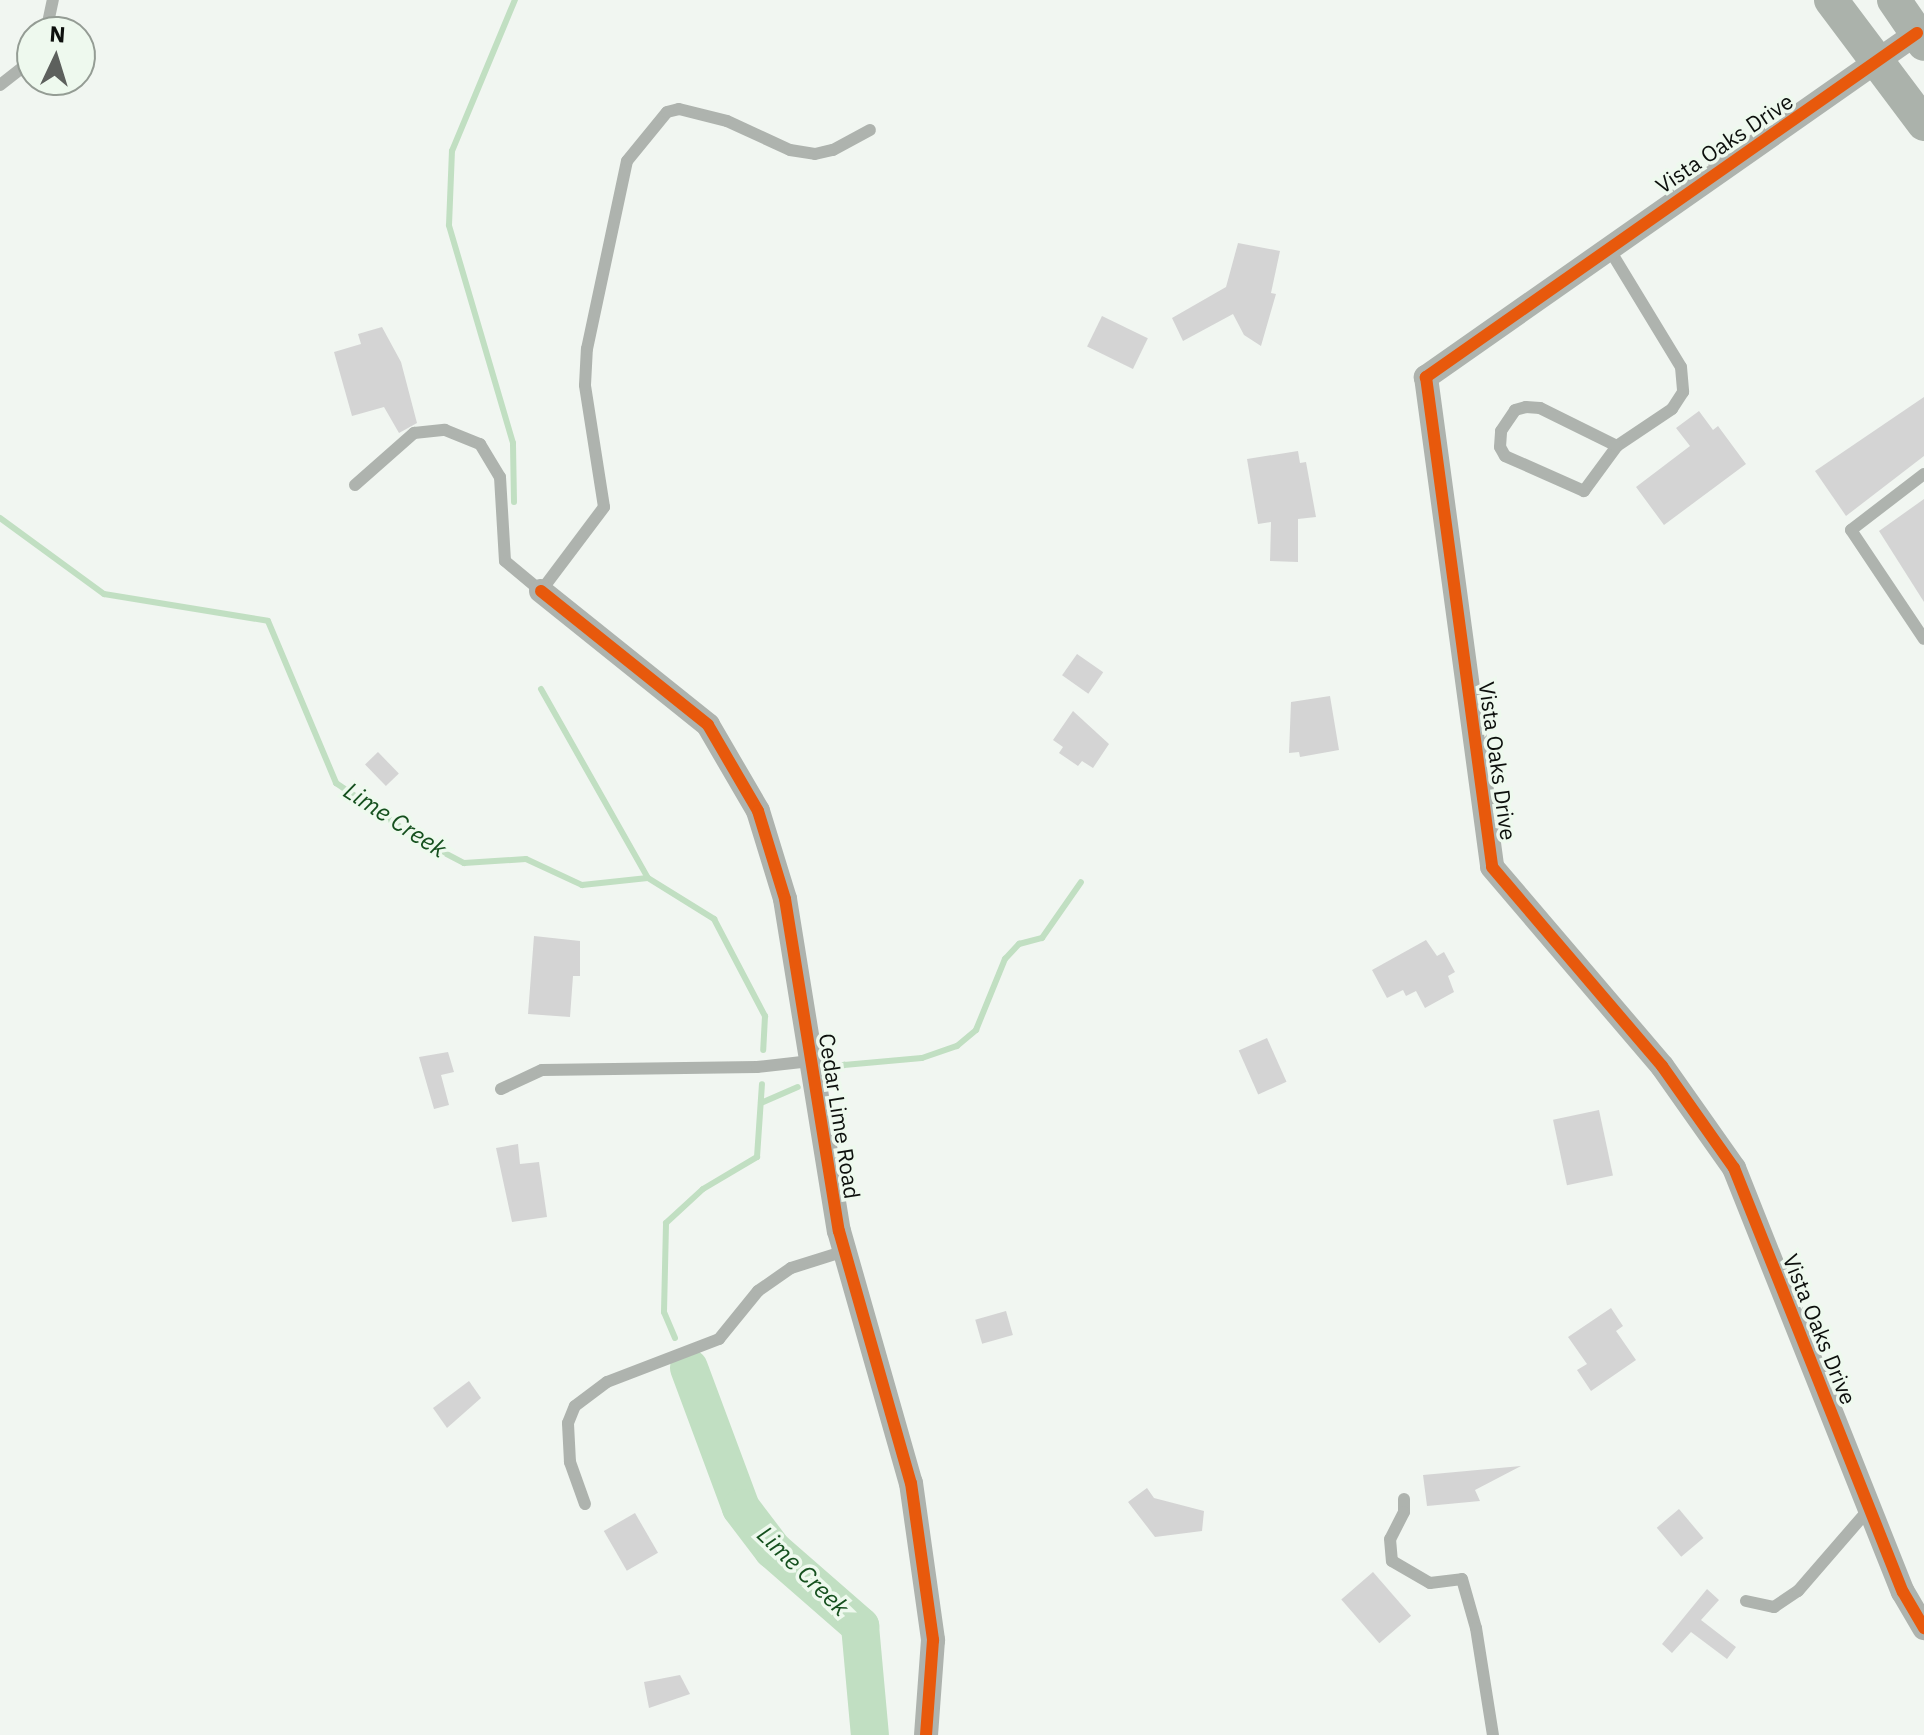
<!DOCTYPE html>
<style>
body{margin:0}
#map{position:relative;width:1924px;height:1735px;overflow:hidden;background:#f1f6f1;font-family:"IBM Plex Sans",sans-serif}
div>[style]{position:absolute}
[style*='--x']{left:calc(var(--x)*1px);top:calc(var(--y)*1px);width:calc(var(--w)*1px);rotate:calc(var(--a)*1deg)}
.stream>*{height:6px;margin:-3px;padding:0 3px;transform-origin:3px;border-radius:3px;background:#c1dfc2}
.river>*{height:38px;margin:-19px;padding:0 19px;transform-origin:19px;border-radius:19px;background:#c1dfc2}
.building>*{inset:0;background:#d4d4d4;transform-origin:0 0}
.service>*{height:12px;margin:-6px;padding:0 6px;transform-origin:6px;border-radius:6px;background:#aeb3ae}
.minor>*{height:24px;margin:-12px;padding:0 12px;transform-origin:12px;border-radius:12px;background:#aeb3ae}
.secondary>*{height:34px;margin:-17px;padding:0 17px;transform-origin:17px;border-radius:17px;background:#abb2ab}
.cycleway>*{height:12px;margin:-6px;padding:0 6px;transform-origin:6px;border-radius:6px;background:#e8590c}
span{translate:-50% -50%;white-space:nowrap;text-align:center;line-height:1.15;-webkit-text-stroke:7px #eef9ee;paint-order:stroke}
.street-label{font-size:22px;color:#0d100d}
.water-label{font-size:24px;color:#15501e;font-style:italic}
.north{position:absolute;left:16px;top:16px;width:80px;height:80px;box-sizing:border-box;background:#eef9ee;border:2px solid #949c94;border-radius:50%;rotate:4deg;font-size:22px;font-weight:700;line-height:32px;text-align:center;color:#0d100d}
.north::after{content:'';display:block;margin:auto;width:28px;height:36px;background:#5d605d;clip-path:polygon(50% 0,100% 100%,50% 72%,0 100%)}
</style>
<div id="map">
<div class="stream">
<div style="--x:514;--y:502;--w:59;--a:-91"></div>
<div style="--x:513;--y:443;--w:227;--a:-106.4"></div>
<div style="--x:449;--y:225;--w:74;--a:-87.7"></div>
<div style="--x:452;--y:151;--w:164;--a:-67.4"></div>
<div style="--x:0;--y:518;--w:129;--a:36.2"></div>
<div style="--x:104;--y:594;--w:166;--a:9.3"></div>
<div style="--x:268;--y:621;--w:176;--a:67.2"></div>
<div style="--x:336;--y:783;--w:99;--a:34.3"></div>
<div style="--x:418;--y:839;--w:52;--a:27.6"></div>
<div style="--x:464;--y:863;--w:62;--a:-3.7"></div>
<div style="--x:526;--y:859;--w:62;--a:24.9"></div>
<div style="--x:582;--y:885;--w:66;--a:-6.1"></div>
<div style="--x:648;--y:878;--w:78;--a:31.8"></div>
<div style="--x:714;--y:919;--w:110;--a:62.3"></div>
<div style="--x:765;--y:1016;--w:34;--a:93"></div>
<div style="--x:541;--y:689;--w:217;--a:60.5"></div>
<div style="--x:830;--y:1074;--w:17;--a:-33"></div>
<div style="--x:844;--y:1065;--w:78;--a:-5.1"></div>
<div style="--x:922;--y:1058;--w:37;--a:-19"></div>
<div style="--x:957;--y:1046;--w:25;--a:-40"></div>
<div style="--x:976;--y:1030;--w:77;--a:-67.8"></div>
<div style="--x:1005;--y:959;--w:21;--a:-47"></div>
<div style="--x:1019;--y:944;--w:24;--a:-15"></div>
<div style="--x:1042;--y:938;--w:68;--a:-55.1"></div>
<div style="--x:761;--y:1103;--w:40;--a:-23.4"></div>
<div style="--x:675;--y:1338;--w:28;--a:-113"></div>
<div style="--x:664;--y:1312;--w:89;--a:-88.7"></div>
<div style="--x:666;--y:1223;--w:50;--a:-42.6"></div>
<div style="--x:703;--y:1189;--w:63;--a:-30.7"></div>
<div style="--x:757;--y:1157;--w:73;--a:-86.1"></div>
</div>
<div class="river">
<div style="--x:689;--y:1368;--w:149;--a:69.6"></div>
<div style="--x:741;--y:1508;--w:53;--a:52.7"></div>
<div style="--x:773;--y:1550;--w:116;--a:41.1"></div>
<div style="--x:860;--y:1626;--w:109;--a:84.8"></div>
</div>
<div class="building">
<div style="clip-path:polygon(1238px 243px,1280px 251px,1271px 293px,1276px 294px,1261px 346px,1244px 335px,1233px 314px,1183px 341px,1172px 318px,1226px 287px)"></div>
<div style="left:1102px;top:316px;width:51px;height:34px;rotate:26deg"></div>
<div style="clip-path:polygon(382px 327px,401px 362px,417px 423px,399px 433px,384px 407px,352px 416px,334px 352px,361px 344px,358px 334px)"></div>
<div style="clip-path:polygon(1924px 397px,1924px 456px,1846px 516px,1815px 471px)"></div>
<div style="clip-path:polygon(1699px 411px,1713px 430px,1718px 426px,1746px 464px,1664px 525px,1636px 487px,1690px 446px,1676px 428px)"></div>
<div style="clip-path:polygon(1298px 451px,1300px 463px,1306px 462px,1316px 517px,1298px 519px,1298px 562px,1270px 561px,1271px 522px,1258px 524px,1247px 459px)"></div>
<div style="clip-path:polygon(1924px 499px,1924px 602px,1879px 531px)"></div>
<div style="left:1077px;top:654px;width:32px;height:26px;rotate:35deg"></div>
<div style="clip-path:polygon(1330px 696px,1339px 750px,1300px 757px,1299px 752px,1289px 753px,1291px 702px)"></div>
<div style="clip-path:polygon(1073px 711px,1109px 744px,1093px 768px,1082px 761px,1078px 766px,1059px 753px,1063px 747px,1053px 740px)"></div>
<div style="left:378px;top:752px;width:30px;height:18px;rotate:46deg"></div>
<div style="clip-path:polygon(534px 936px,580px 941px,580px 976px,573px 976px,570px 1017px,528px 1014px)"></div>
<div style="clip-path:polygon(1426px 940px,1437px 956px,1444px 952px,1455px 972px,1448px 976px,1454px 992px,1425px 1008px,1416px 991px,1406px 996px,1403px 990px,1387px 998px,1372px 970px)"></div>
<div style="left:1267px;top:1038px;width:48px;height:31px;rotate:66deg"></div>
<div style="clip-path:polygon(448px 1052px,454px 1072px,441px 1075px,449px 1105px,434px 1109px,419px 1057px)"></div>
<div style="left:1599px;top:1110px;width:67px;height:47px;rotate:78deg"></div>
<div style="clip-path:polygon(518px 1144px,520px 1164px,539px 1162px,547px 1217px,512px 1222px,496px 1148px)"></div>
<div style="clip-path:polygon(1611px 1308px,1623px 1326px,1616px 1331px,1636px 1360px,1591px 1391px,1577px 1370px,1587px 1364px,1568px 1337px)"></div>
<div style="left:1006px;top:1311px;width:25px;height:32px;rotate:74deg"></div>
<div style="clip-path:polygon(469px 1381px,481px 1398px,447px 1428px,433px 1408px)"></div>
<div style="clip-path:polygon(1521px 1466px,1475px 1490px,1480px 1501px,1427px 1506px,1423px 1475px)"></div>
<div style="clip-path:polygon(1147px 1488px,1154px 1498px,1204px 1511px,1202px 1531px,1155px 1537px,1128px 1502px)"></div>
<div style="left:1679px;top:1509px;width:38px;height:29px;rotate:50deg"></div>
<div style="left:635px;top:1513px;width:46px;height:36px;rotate:60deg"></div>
<div style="left:1373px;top:1572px;width:58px;height:42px;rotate:49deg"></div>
<div style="clip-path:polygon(1707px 1589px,1719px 1600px,1701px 1620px,1736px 1647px,1727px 1659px,1691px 1632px,1672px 1653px,1662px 1644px)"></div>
<div style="clip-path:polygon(680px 1675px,690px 1694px,649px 1708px,644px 1682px)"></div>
</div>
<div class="service">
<div style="--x:46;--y:32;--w:33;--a:-78"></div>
<div style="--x:0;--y:85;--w:41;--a:-38"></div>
<div style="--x:1608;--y:247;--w:140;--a:58.7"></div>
<div style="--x:1681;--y:367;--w:25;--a:85"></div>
<div style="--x:1683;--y:392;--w:20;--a:123"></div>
<div style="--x:1672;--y:409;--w:66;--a:146.1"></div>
<div style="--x:1617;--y:446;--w:56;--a:126.3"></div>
<div style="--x:1584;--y:491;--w:86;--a:-156.1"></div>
<div style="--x:1505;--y:456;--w:10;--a:-119"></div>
<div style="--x:1500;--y:447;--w:16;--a:-86"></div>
<div style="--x:1501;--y:431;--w:25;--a:-56"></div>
<div style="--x:1515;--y:410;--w:11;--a:-15"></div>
<div style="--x:1526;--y:407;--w:14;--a:4"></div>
<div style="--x:1540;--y:408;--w:86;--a:26.3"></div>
<div style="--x:1924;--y:474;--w:92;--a:142.5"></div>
<div style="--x:1851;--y:530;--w:131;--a:56.2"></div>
<div style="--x:355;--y:485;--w:79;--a:-41.4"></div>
<div style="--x:414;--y:433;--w:31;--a:-6"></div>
<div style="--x:445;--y:430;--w:38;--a:22"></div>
<div style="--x:480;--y:444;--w:39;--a:59"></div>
<div style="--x:500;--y:477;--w:84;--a:86.6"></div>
<div style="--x:505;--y:561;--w:47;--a:39.8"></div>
<div style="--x:541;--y:591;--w:105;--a:-53.1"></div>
<div style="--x:604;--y:507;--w:123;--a:-98.9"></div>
<div style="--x:585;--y:385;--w:36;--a:-87"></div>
<div style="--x:587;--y:349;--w:192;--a:-78"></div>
<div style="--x:627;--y:161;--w:63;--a:-50.8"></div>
<div style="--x:667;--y:112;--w:12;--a:-14"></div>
<div style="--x:679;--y:109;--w:49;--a:14"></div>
<div style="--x:727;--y:121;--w:69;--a:24.7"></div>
<div style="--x:790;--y:150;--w:25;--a:9"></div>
<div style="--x:815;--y:154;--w:18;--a:-13"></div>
<div style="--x:833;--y:150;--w:42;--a:-28.4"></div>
<div style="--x:501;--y:1089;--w:45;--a:-24.9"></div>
<div style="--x:542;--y:1070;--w:215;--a:-0.8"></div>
<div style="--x:757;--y:1067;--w:54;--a:-6.3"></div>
<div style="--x:1404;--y:1499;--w:13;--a:90"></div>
<div style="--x:1404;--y:1512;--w:30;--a:117"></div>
<div style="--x:1390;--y:1539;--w:22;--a:85"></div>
<div style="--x:1392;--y:1561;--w:44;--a:30.1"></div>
<div style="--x:1430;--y:1583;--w:32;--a:-7"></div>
<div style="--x:1462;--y:1579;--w:51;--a:74.1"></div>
<div style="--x:1476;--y:1628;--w:108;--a:81"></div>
<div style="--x:585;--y:1504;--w:45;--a:-109.7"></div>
<div style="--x:570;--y:1462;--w:39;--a:-93"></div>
<div style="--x:568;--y:1423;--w:18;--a:-68"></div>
<div style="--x:575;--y:1406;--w:40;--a:-37"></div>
<div style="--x:607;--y:1382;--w:120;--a:-21"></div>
<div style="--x:719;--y:1339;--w:62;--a:-50.9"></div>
<div style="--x:758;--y:1291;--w:40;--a:-34.9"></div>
<div style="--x:791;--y:1268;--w:57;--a:-17.5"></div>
<div style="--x:1746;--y:1601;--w:29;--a:12"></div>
<div style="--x:1774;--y:1607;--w:29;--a:-34"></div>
<div style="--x:1798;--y:1591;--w:110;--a:-49.1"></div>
</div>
<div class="minor">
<div style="--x:1917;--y:33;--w:600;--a:144.98"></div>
<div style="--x:1426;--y:377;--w:494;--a:82.3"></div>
<div style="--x:1492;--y:867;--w:262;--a:49.5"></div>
<div style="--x:1662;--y:1066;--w:125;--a:54.8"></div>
<div style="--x:1734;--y:1168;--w:456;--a:68.3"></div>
<div style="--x:1903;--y:1592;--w:42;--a:59.7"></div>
<div style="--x:541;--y:591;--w:214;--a:38.7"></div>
<div style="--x:708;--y:725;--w:99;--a:59.8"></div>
<div style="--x:758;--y:811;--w:92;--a:72.9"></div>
<div style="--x:785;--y:899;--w:336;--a:80.8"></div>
<div style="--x:839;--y:1231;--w:262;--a:74.1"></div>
<div style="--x:911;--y:1483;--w:159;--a:82"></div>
<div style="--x:933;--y:1640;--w:95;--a:94.2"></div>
</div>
<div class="secondary">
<div style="--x:1831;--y:0;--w:155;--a:53.1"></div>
<div style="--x:1894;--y:0;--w:53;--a:55.7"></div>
</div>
<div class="cycleway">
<div style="--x:1917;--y:33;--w:600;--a:144.98"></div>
<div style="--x:1426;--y:377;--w:494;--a:82.3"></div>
<div style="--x:1492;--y:867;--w:262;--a:49.5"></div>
<div style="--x:1662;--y:1066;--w:125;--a:54.8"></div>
<div style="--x:1734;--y:1168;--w:456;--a:68.3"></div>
<div style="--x:1903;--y:1592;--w:42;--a:59.7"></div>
<div style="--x:541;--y:591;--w:214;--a:38.7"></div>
<div style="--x:708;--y:725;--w:99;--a:59.8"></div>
<div style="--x:758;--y:811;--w:92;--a:72.9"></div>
<div style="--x:785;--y:899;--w:336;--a:80.8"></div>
<div style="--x:839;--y:1231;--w:262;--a:74.1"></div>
<div style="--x:911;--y:1483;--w:159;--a:82"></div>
<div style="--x:933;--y:1640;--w:95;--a:94.2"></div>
</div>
<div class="street-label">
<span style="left:1724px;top:143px;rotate:-34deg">Vista Oaks Drive</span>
<span style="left:1498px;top:761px;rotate:82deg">Vista Oaks Drive</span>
<span style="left:840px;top:1116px;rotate:81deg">Cedar Lime Road</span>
<span style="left:1820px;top:1329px;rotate:68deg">Vista Oaks Drive</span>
</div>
<div class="water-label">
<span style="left:395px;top:820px;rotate:33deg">Lime Creek</span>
<span style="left:803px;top:1571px;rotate:44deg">Lime Creek</span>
</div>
<div class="north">N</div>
</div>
